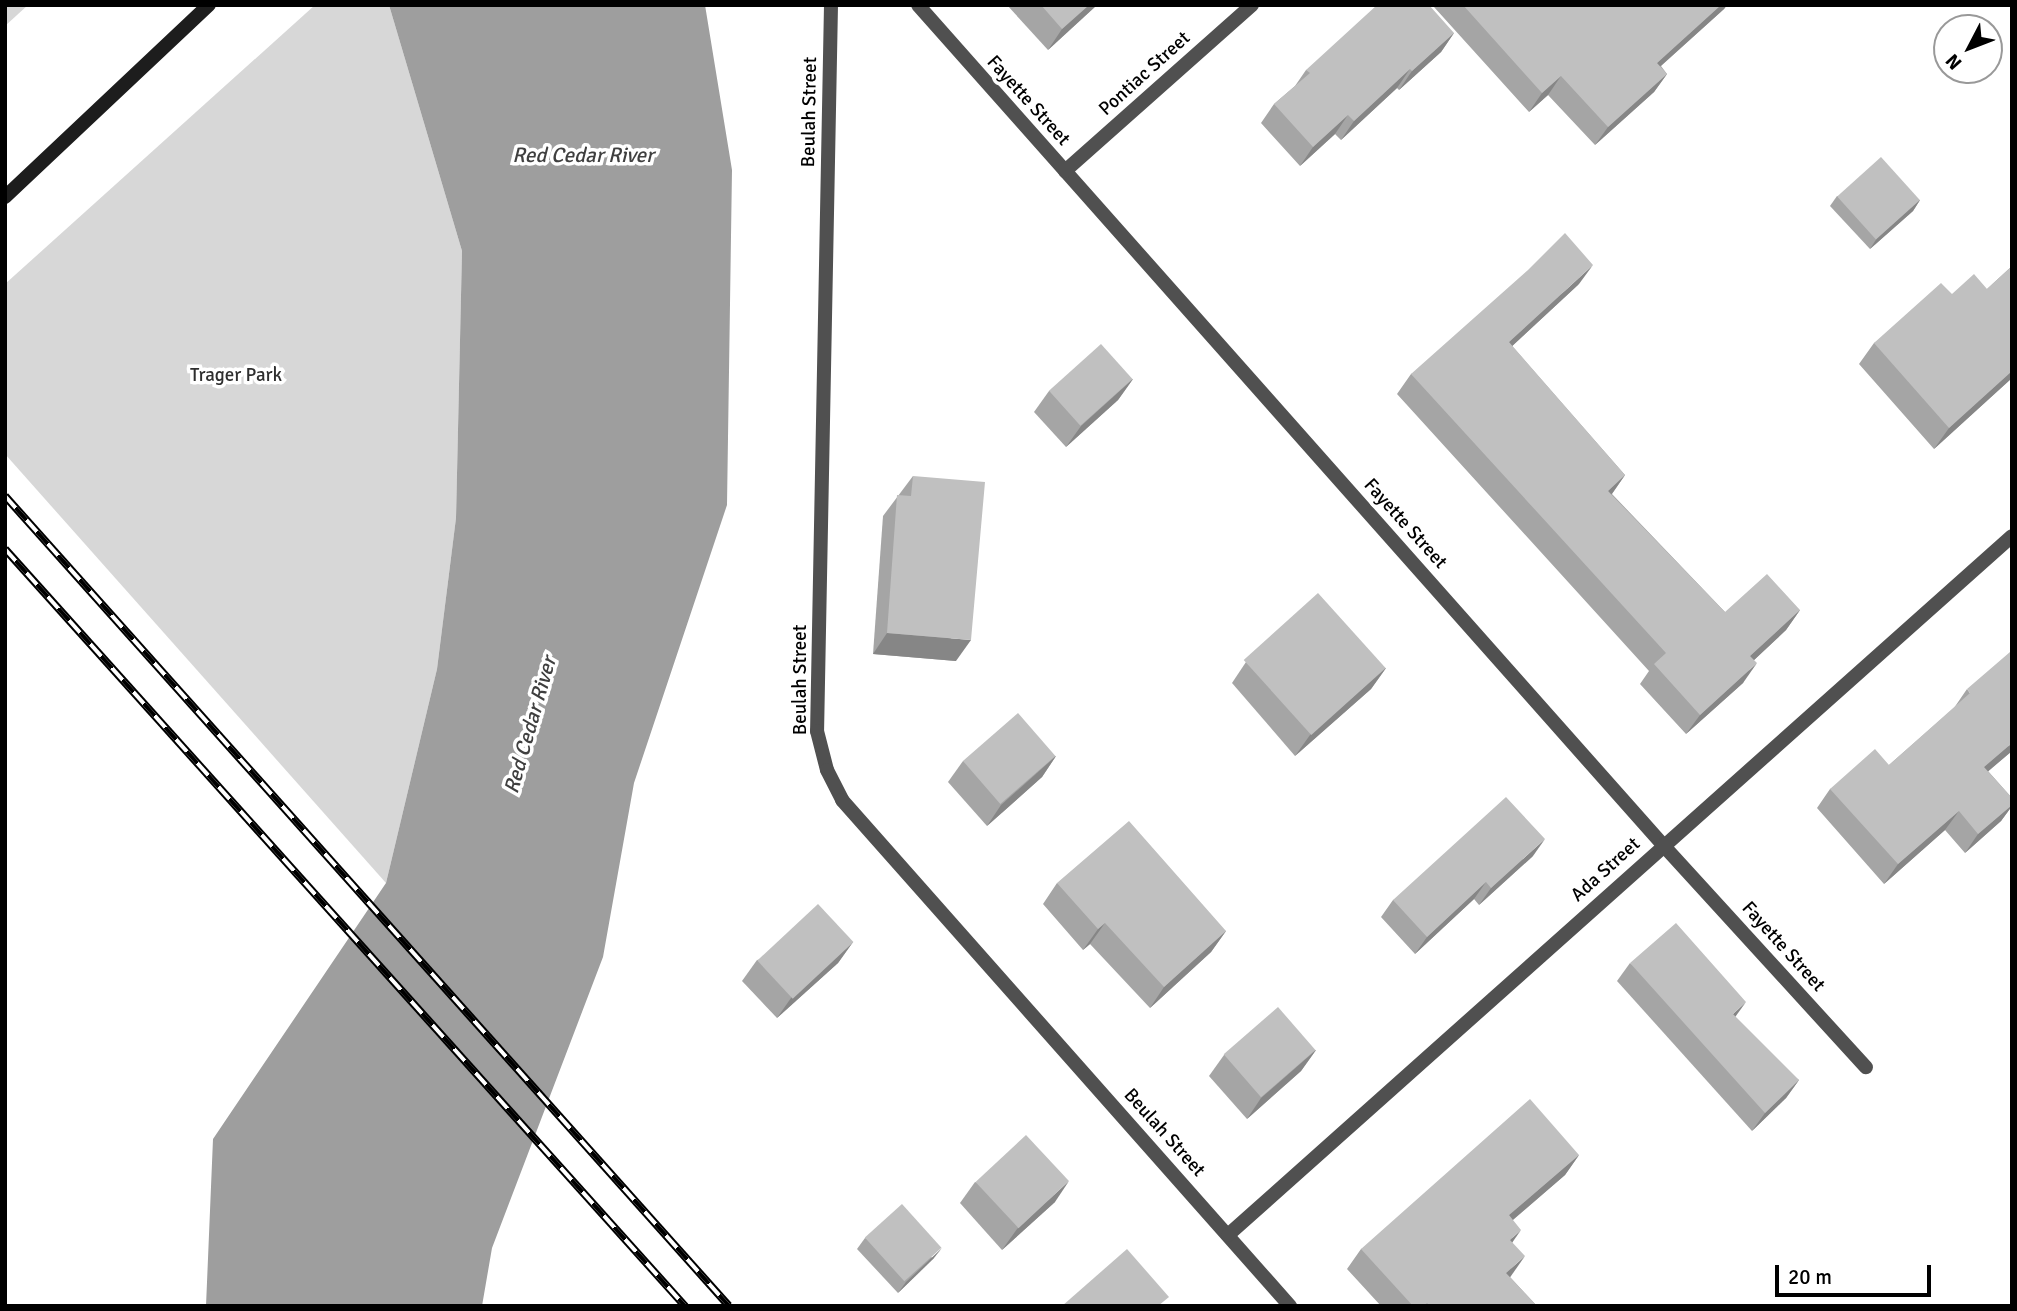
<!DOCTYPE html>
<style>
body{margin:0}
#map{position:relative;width:2017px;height:1311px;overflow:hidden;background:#fff;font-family:Signika,sans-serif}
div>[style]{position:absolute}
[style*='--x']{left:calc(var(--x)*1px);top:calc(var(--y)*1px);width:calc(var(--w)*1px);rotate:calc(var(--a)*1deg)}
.green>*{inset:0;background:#d7d7d7}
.water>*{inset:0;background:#9e9e9e}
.minor>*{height:14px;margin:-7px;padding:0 7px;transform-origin:7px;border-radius:7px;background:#505050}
.secondary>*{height:14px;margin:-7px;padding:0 7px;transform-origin:7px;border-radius:7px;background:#1d1d1d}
.rail>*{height:8px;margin-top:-4px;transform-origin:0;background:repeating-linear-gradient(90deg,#fff 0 16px,#000 0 32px);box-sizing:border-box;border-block:2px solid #000}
.wall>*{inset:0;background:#a5a5a5}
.shaded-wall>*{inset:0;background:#868686}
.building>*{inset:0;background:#c0c0c0;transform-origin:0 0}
span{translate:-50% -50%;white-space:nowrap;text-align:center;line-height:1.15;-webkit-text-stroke:7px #fff;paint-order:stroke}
.street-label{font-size:19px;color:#000}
.park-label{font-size:19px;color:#2e2e2e}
.water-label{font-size:21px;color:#3f3f3f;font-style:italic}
.frame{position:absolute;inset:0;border:7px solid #000;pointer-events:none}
.north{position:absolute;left:1933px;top:14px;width:70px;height:70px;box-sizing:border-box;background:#fff;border:2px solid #999;border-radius:50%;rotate:228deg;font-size:19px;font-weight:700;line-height:28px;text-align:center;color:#000}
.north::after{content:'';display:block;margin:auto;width:24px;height:32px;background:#000;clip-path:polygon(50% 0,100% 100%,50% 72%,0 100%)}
.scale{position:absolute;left:1775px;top:1265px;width:156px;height:32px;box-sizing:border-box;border:4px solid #000;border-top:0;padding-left:9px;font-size:21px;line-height:24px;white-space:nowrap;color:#000;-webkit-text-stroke:5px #fff;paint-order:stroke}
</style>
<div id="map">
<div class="green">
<div style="clip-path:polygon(5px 5px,28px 5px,5px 26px)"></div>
<div style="clip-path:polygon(315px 5px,389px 5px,462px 251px,456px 518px,437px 669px,386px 883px,5px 454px,5px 284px)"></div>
</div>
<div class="water">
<div style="clip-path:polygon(389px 5px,705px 5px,732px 170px,727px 505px,634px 783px,603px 957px,492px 1248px,482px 1306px,206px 1306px,213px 1139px,386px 883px,437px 669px,456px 518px,462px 251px)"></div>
</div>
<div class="minor">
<div style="--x:831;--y:5;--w:726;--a:91.1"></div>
<div style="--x:817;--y:731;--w:40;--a:75.6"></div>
<div style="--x:827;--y:770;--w:34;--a:63"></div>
<div style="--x:842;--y:800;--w:676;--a:48.48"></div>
<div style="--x:918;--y:5;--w:1123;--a:48.43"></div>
<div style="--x:1663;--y:845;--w:301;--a:47.6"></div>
<div style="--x:1065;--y:171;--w:250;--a:-41.6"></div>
<div style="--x:1228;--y:1235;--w:1050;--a:-41.72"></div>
</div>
<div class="secondary">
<div style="--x:5;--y:197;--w:280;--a:-43.3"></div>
</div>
<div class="rail">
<div style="--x:5;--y:496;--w:1086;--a:48.21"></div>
<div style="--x:5;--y:549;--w:1018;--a:48.07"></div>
</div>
<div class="wall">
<div style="clip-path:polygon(1007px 5px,1097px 5px,1048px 50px)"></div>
<div style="clip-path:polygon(1436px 5px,1727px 5px,1724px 9px,1661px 66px,1667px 74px,1654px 92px,1595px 145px,1548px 95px,1529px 112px,1434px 7px)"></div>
<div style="clip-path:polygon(1454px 33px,1441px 52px,1399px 90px,1397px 88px,1341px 140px,1335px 134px,1300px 166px,1261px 123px,1274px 104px,1295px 86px,1306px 70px)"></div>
<div style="clip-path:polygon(1837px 196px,1920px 200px,1913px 211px,1870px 249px,1830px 206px)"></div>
<div style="clip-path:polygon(2012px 266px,2012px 378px,1934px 449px,1859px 364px,1874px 343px,1952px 294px,1987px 289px)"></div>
<div style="clip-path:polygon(1579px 284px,1512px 346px,1625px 475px,1612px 494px,1725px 612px,1800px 610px,1786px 630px,1754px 660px,1743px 683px,1686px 734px,1640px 684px,1649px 671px,1397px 394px,1411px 374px)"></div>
<div style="clip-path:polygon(1133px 379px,1118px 400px,1066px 447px,1034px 412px,1049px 391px)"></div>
<div style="clip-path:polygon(913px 476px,956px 661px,873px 654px,883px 516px)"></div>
<div style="clip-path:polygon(1246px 662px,1386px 668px,1371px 689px,1295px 756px,1232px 683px)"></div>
<div style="clip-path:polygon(1967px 689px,2012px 751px,1988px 771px,2012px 798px,2012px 806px,2001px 821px,1965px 853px,1945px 830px,1884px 884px,1817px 808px,1830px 789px,1889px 765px,1954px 708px)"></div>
<div style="clip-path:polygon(1056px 756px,1042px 777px,987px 826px,948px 782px,963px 761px)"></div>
<div style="clip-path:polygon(1533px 856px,1479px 905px,1474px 899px,1415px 954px,1381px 917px,1393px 900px)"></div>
<div style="clip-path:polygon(1057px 883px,1226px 931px,1211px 952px,1150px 1008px,1090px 944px,1083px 950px,1043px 904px)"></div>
<div style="clip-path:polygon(853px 942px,838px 963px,777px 1018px,742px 981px,757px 960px)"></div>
<div style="clip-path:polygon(1630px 963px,1799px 1080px,1786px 1098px,1752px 1131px,1617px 981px)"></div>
<div style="clip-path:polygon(1316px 1050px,1301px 1071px,1247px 1119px,1209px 1076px,1224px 1055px)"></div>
<div style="clip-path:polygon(1579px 1155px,1565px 1175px,1513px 1220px,1511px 1276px,1510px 1277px,1537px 1306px,1381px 1306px,1347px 1269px,1361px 1249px)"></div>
<div style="clip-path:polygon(975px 1182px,1055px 1202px,1002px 1250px,960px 1203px)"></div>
<div style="clip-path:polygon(865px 1238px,934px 1258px,898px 1293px,857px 1249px)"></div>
</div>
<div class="shaded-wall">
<div style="clip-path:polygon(1089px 5px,1097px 5px,1048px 50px,1062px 29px)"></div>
<div style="clip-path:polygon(1721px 5px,1727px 5px,1724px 9px,1644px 81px,1657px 63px)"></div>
<div style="clip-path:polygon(1454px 33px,1441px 52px,1399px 90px,1412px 71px)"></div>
<div style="clip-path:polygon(1410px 69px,1397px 88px,1341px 140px,1354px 121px)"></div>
<div style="clip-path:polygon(1667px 74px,1654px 92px,1595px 145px,1608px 127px)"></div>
<div style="clip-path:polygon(1561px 76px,1548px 95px,1529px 112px,1542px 93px)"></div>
<div style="clip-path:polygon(1348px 115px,1335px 134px,1300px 166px,1313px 147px)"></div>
<div style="clip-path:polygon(1920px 200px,1913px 211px,1870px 249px,1877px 238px)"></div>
<div style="clip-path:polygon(1593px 265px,1579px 284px,1495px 362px,1509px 342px)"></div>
<div style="clip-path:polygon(2012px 371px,2012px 378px,1934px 449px,1949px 428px)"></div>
<div style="clip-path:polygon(1133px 379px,1118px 400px,1066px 447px,1081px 426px)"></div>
<div style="clip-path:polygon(1625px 475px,1611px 495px,1608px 491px)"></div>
<div style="clip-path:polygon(1800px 610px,1786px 630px,1737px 676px,1750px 656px)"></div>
<div style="clip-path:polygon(887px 633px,971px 640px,956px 661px,873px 654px)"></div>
<div style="clip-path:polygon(1757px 663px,1743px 683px,1686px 734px,1700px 715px)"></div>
<div style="clip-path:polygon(1386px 668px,1371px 689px,1295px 756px,1310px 735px)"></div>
<div style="clip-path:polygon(2012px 743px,2012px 751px,1971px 786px,1984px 767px)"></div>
<div style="clip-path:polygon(1056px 756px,1042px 777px,987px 826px,1001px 805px)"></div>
<div style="clip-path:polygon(2012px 805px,2012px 806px,2001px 821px,1965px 853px,1978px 834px)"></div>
<div style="clip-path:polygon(1959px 811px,1945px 830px,1884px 884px,1898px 864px)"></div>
<div style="clip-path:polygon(1545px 839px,1533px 856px,1479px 905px,1491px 888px)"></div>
<div style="clip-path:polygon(1486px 882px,1474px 899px,1415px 954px,1427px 937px)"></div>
<div style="clip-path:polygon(1105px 923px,1090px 944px,1083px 950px,1098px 929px)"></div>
<div style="clip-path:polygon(1226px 931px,1211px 952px,1150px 1008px,1164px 987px)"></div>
<div style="clip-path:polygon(853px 942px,838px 963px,777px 1018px,791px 998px)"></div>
<div style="clip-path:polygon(1746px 1002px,1733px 1020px,1733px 1014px)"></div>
<div style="clip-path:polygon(1316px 1050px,1301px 1071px,1247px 1119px,1261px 1098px)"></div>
<div style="clip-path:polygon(1799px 1080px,1786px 1098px,1752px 1131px,1765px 1113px)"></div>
<div style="clip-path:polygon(1579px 1155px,1565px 1175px,1495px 1235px,1509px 1215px)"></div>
<div style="clip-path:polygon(1069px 1181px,1055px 1202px,1002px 1250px,1017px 1229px)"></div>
<div style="clip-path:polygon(1521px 1230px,1507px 1250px,1510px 1240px)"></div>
<div style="clip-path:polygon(942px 1248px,934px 1258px,898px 1293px,906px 1282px)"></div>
<div style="clip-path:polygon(1525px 1256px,1511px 1276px,1492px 1293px,1506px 1273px)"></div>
</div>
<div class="building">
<div style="clip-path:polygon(1041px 5px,1089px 5px,1062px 29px)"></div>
<div style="clip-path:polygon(1377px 5px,1429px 5px,1454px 33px,1412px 71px,1410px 69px,1354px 121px,1348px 115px,1313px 147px,1274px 104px,1310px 73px,1306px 70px)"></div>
<div style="clip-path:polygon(1463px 5px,1721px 5px,1657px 63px,1667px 74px,1608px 127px,1561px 76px,1542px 93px)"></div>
<div style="left:1881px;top:157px;width:58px;height:59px;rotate:48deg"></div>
<div style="clip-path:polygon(1565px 233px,1593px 265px,1509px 342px,1625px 475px,1608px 491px,1725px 612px,1767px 574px,1800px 610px,1750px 656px,1757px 663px,1700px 715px,1654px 664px,1666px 653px,1411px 374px,1528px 270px)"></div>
<div style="clip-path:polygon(2012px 266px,2012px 371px,1949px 428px,1874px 343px,1941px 283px,1952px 294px,1974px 274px,1987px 289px)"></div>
<div style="left:1101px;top:344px;width:47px;height:70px;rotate:48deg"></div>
<div style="clip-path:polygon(913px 476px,985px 482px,971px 640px,887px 633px,897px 495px,911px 496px)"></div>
<div style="left:1318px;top:593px;width:101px;height:100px;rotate:48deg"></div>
<div style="clip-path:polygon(2010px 652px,2012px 654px,2012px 743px,1984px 767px,2012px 798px,2012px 805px,1978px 834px,1959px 811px,1898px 864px,1830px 789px,1875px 749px,1889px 765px,1970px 693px,1967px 689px)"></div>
<div style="left:1018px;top:713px;width:57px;height:73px;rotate:49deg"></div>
<div style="clip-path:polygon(1506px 797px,1545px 839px,1491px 888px,1486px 882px,1427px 937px,1393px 900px)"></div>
<div style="clip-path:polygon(1129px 821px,1226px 931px,1164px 987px,1105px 923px,1098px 929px,1057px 883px)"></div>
<div style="left:818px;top:904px;width:52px;height:83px;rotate:47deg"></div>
<div style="clip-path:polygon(1676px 923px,1746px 1002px,1733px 1014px,1799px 1080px,1765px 1113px,1630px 963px)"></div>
<div style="left:1278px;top:1007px;width:57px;height:72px;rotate:49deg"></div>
<div style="clip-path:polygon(1530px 1099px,1579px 1155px,1509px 1215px,1521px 1230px,1510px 1240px,1525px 1256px,1506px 1273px,1537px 1306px,1430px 1306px,1427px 1303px,1424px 1306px,1413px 1306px,1361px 1249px)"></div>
<div style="left:1026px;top:1135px;width:63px;height:69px;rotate:47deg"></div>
<div style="left:902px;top:1204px;width:59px;height:50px;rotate:48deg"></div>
<div style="clip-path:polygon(1127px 1249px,1169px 1297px,1158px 1306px,1062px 1306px)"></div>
</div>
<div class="street-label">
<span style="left:1145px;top:74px;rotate:-42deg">Pontiac Street</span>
<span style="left:1028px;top:101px;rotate:48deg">Fayette Street</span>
<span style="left:810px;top:112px;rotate:-89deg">Beulah Street</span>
<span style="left:1405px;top:524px;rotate:48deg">Fayette Street</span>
<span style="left:801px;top:680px;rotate:-90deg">Beulah Street</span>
<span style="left:1606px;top:870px;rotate:-42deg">Ada Street</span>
<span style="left:1783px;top:947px;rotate:48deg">Fayette Street</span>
<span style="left:1164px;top:1133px;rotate:48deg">Beulah Street</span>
</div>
<div class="park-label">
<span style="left:236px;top:376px">Trager Park</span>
</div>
<div class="water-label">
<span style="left:583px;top:155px">Red Cedar River</span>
<span style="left:530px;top:725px;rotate:-74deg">Red Cedar River</span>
</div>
<div class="frame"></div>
<div class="north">N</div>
<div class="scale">20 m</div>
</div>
